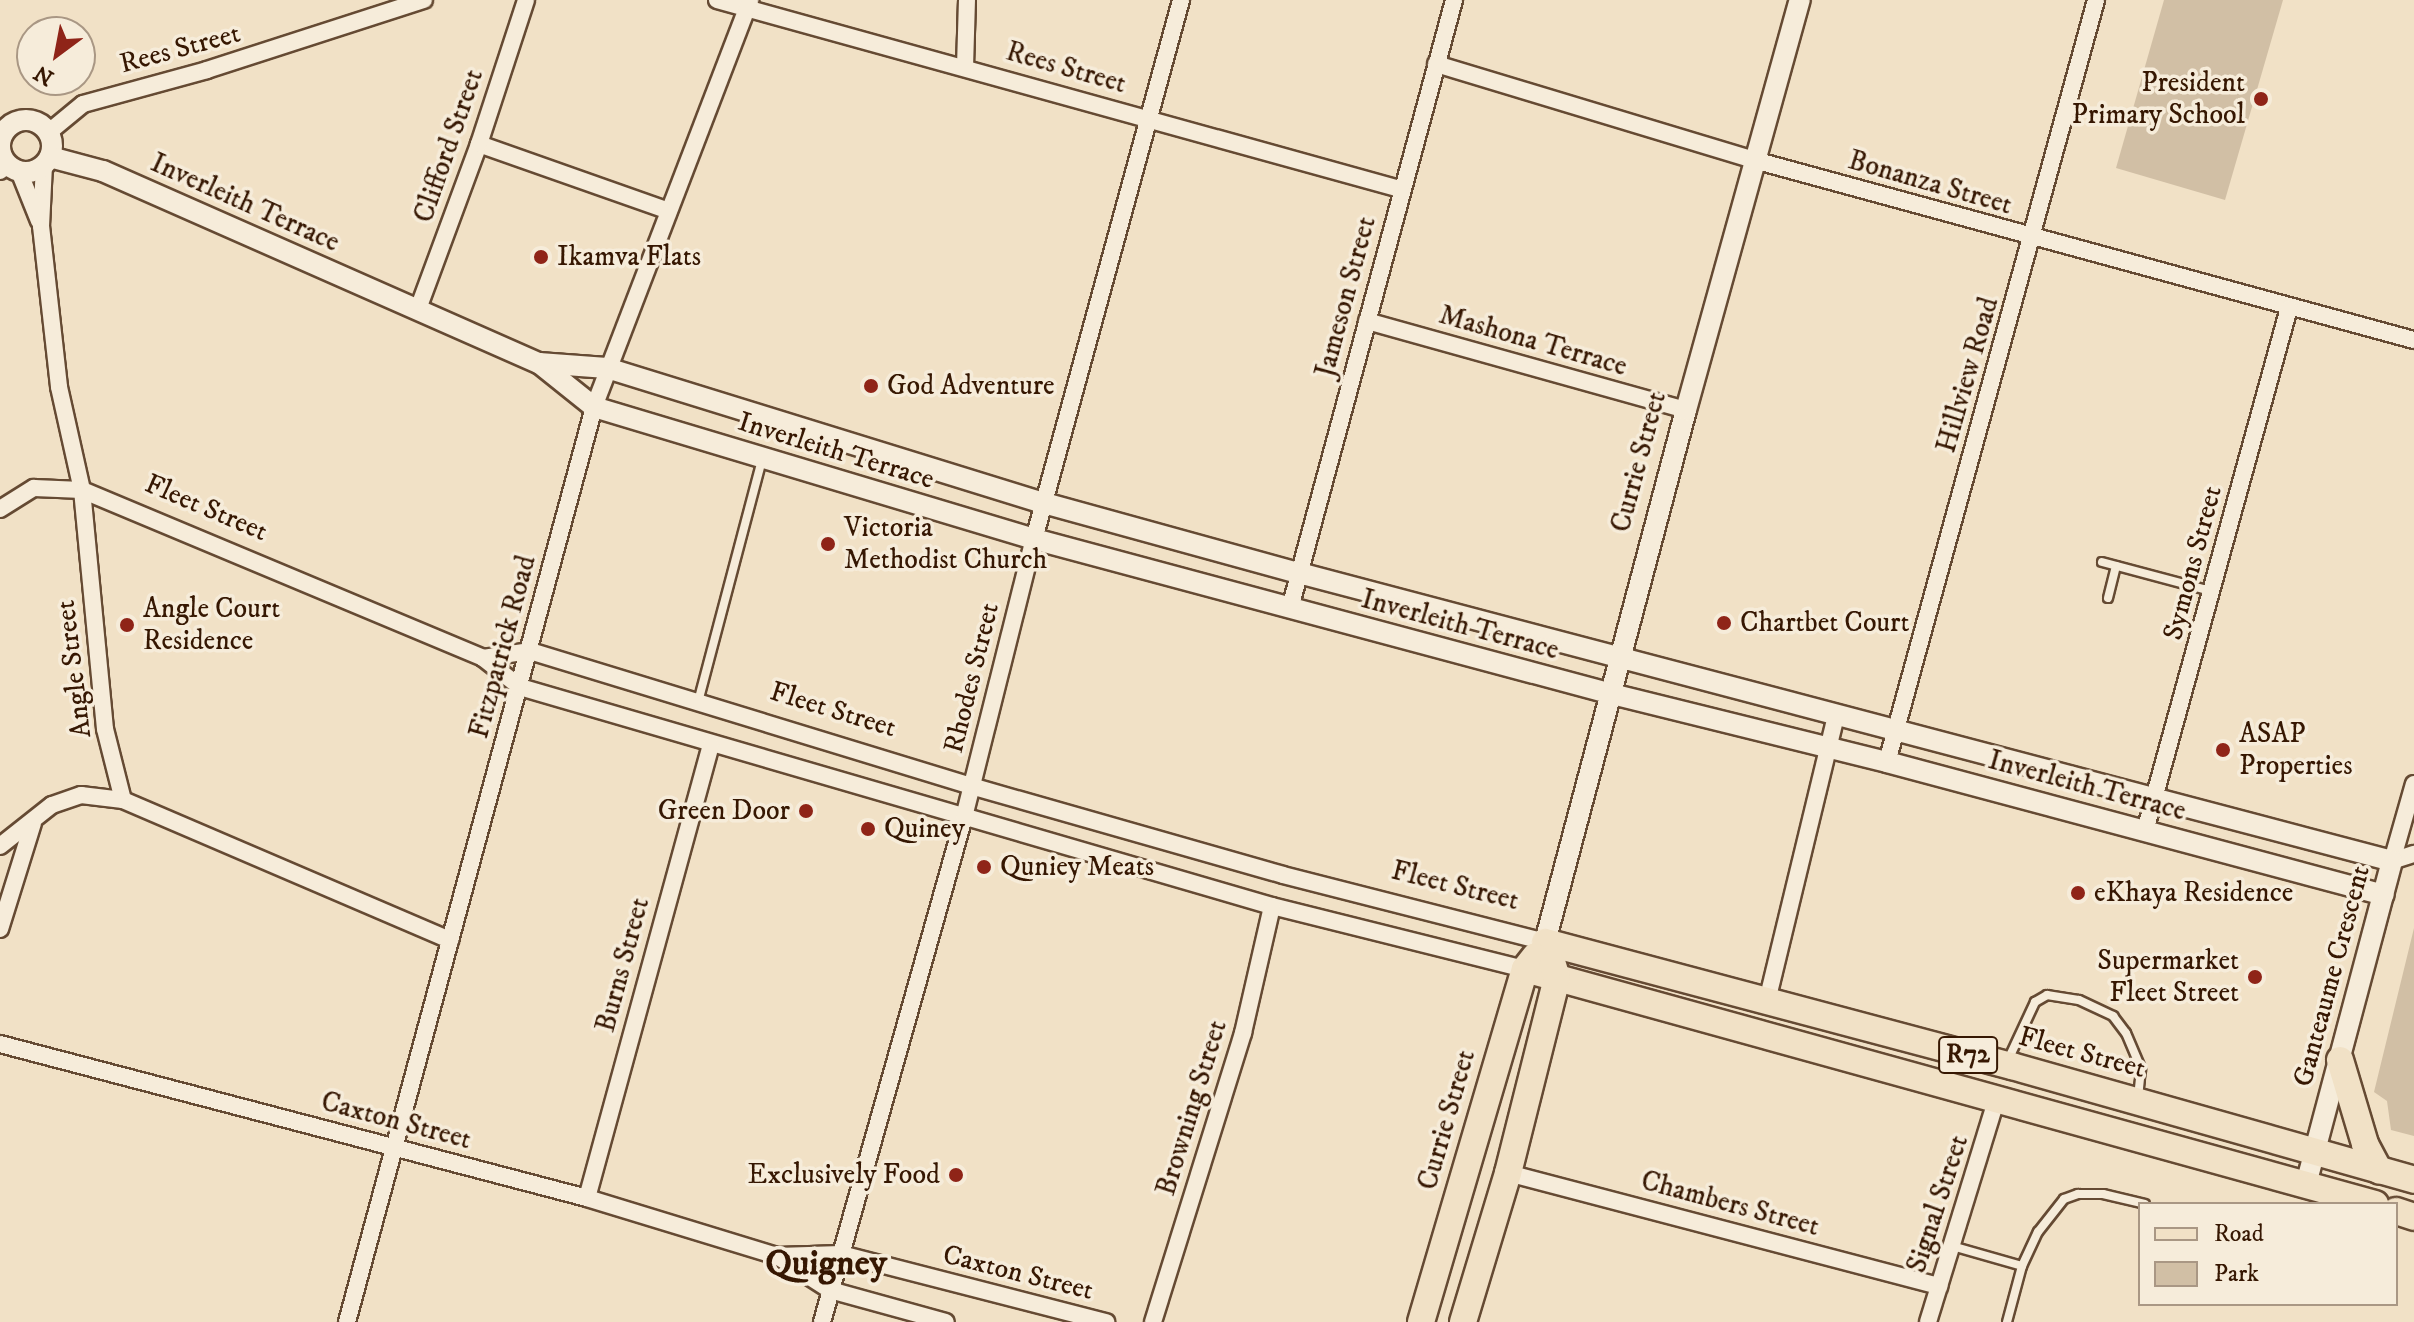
<!DOCTYPE html>
<style>
body{margin:0}
#map{position:relative;width:2414px;height:1322px;overflow:hidden;background:#f1e1c6;font-family:"IM FELL DW Pica",serif}
div>[style]{position:absolute}
[style*='--x']{left:calc(var(--x)*1px);top:calc(var(--y)*1px);width:calc(var(--w)*1px);rotate:calc(var(--a)*1deg)}
.green>*{inset:0;background:#d1bfa5}
.roads{filter:drop-shadow(2px 0 #654a33) drop-shadow(-2px 0 #654a33) drop-shadow(0 2px #654a33) drop-shadow(0 -2px #654a33)}
.service>*{height:8px;margin:-4px;padding:0 4px;transform-origin:4px;border-radius:4px;background:#f6ecda}
.minor>*{height:16px;margin:-8px;padding:0 8px;transform-origin:8px;border-radius:8px;background:#f6ecda}
.tertiary>*{height:20px;margin:-10px;padding:0 10px;transform-origin:10px;border-radius:10px;background:#f6ecda}
.tertiary>.ring{margin:-10px;padding:0;box-sizing:content-box;background:none;border:20px solid #f6ecda;border-radius:50%}
.primary>*{height:26px;margin:-13px;padding:0 13px;transform-origin:13px;border-radius:13px;background:#f1e1c6}
.dots>*{width:22px;height:22px;translate:-50% -50%;box-sizing:border-box;border:4px solid #f6ecda;border-radius:50%}
span{translate:-50% -50%;white-space:nowrap;text-align:center;line-height:1.15;-webkit-text-stroke:7px #f6ecda;paint-order:stroke}
.shield-label span{padding:2px 6px;background:#f6ecda;border:2px solid;border-radius:6px;-webkit-text-stroke-width:0}
.shield-label{font-size:26px;color:#361702;font-weight:700}
.street-label{font-size:28px;color:#361702}
.poi-label{font-size:28px;color:#361702}
.right{translate:-100% -50%;text-align:right}
.left{translate:0 -50%;text-align:left}
.district-label{font-size:36px;color:#361702;font-weight:700}
.legend{position:absolute;left:2138px;top:1202px;width:260px;height:104px;box-sizing:border-box;background:#f6ecda;border:2px solid #a99784;margin:0;padding:10px 14px;list-style:none;font-size:24px;color:#361702}
.legend li{display:flex;align-items:center;gap:16px;height:40px}
.legend b{width:40px;border:2px solid #a99784}
.north{position:absolute;left:16px;top:16px;width:80px;height:80px;box-sizing:border-box;background:#f6ecda;border:2px solid #a99784;border-radius:50%;rotate:212deg;font-size:22px;font-weight:700;line-height:32px;text-align:center;color:#361702}
.north::after{content:'';display:block;margin:auto;width:28px;height:36px;background:#8f2418;clip-path:polygon(50% 0,100% 100%,50% 72%,0 100%)}
</style>
<div id="map">
<div class="green">
<div style="clip-path:polygon(2164px 0,2283px 0,2225px 200px,2116px 168px)"></div>
<div style="clip-path:polygon(2414px 928px,2414px 1136px,2391px 1130px,2387px 1101px,2374px 1092px)"></div>
</div>
<div class="roads">
<div class="service">
<div style="--x:2102;--y:562;--w:113;--a:14.9"></div>
<div style="--x:2108;--y:598;--w:33;--a:-76"></div>
<div style="--x:698;--y:702;--w:251;--a:-75.2"></div>
<div style="--x:2008;--y:1060;--w:64;--a:-65"></div>
<div style="--x:2035;--y:1002;--w:14;--a:-30"></div>
<div style="--x:2047;--y:995;--w:32;--a:9"></div>
<div style="--x:2079;--y:1000;--w:38;--a:25"></div>
<div style="--x:2113;--y:1016;--w:21;--a:53"></div>
<div style="--x:2126;--y:1033;--w:39;--a:67"></div>
<div style="--x:2141;--y:1069;--w:28;--a:96"></div>
<div style="--x:1952;--y:1246;--w:73;--a:15.9"></div>
<div style="--x:2022;--y:1266;--w:58;--a:105"></div>
<div style="--x:2022;--y:1266;--w:38;--a:-65"></div>
<div style="--x:2038;--y:1232;--w:42;--a:-51.8"></div>
<div style="--x:2064;--y:1199;--w:15;--a:-20"></div>
<div style="--x:2078;--y:1194;--w:25;--a:0"></div>
<div style="--x:2103;--y:1194;--w:43;--a:13.4"></div>
</div>
<div class="minor">
<div style="--x:717;--y:0;--w:709;--a:15.47"></div>
<div style="--x:1436;--y:64;--w:332;--a:16.8"></div>
<div style="--x:1754;--y:160;--w:684;--a:15.26"></div>
<div style="--x:965;--y:67;--w:67;--a:-88.3"></div>
<div style="--x:49;--y:132;--w:44;--a:-39.5"></div>
<div style="--x:83;--y:104;--w:129;--a:-15.3"></div>
<div style="--x:207;--y:70;--w:228;--a:-17.9"></div>
<div style="--x:479;--y:144;--w:201;--a:19.4"></div>
<div style="--x:0;--y:145;--w:1;--a:-90"></div>
<div style="--x:44;--y:165;--w:61;--a:92.8"></div>
<div style="--x:41;--y:226;--w:162;--a:83.6"></div>
<div style="--x:59;--y:387;--w:106;--a:77.4"></div>
<div style="--x:82;--y:490;--w:240;--a:84.5"></div>
<div style="--x:105;--y:729;--w:73;--a:75.8"></div>
<div style="--x:123;--y:800;--w:356;--a:23.2"></div>
<div style="--x:0;--y:171;--w:11;--a:-41"></div>
<div style="--x:19;--y:171;--w:54;--a:68.2"></div>
<div style="--x:418;--y:309;--w:176;--a:-69.7"></div>
<div style="--x:479;--y:144;--w:151;--a:-71.9"></div>
<div style="--x:1367;--y:321;--w:331;--a:15.6"></div>
<div style="--x:0;--y:509;--w:40;--a:-32"></div>
<div style="--x:34;--y:488;--w:48;--a:2.4"></div>
<div style="--x:82;--y:490;--w:435;--a:22.7"></div>
<div style="--x:483;--y:658;--w:47;--a:38.1"></div>
<div style="--x:520;--y:687;--w:783;--a:16.24"></div>
<div style="--x:1272;--y:906;--w:261;--a:14"></div>
<div style="--x:1290;--y:608;--w:630;--a:-74.9"></div>
<div style="--x:483;--y:658;--w:48;--a:-8.5"></div>
<div style="--x:530;--y:651;--w:461;--a:17"></div>
<div style="--x:971;--y:786;--w:324;--a:15.9"></div>
<div style="--x:1283;--y:875;--w:270;--a:14.3"></div>
<div style="--x:1887;--y:762;--w:790;--a:-74.66"></div>
<div style="--x:2145;--y:831;--w:542;--a:-74.61"></div>
<div style="--x:0;--y:846;--w:66;--a:-38.3"></div>
<div style="--x:52;--y:805;--w:31;--a:-19"></div>
<div style="--x:81;--y:795;--w:42;--a:6.8"></div>
<div style="--x:2392;--y:861;--w:80;--a:-74.1"></div>
<div style="--x:2392;--y:861;--w:23;--a:-18"></div>
<div style="--x:0;--y:929;--w:111;--a:-72.7"></div>
<div style="--x:1767;--y:1001;--w:293;--a:-76.4"></div>
<div style="--x:0;--y:1044;--w:607;--a:14.7"></div>
<div style="--x:587;--y:1198;--w:199;--a:17"></div>
<div style="--x:777;--y:1256;--w:63;--a:32.7"></div>
<div style="--x:830;--y:1290;--w:120;--a:15.4"></div>
<div style="--x:1508;--y:1173;--w:446;--a:14.7"></div>
<div style="--x:587;--y:1198;--w:469;--a:-74.7"></div>
<div style="--x:777;--y:1256;--w:64;--a:-1.8"></div>
<div style="--x:841;--y:1254;--w:274;--a:14.4"></div>
<div style="--x:347;--y:1322;--w:948;--a:-74.89"></div>
<div style="--x:594;--y:407;--w:436;--a:-69"></div>
<div style="--x:822;--y:1322;--w:525;--a:-74.29"></div>
<div style="--x:964;--y:817;--w:287;--a:-75.9"></div>
<div style="--x:1034;--y:539;--w:559;--a:-74.74"></div>
<div style="--x:1153;--y:1322;--w:303;--a:-72.7"></div>
<div style="--x:1243;--y:1033;--w:130;--a:-77.1"></div>
<div style="--x:1928;--y:1322;--w:231;--a:-72.9"></div>
</div>
<div class="tertiary">
<div class="ring" style="left:0;top:120px;width:32px;height:32px"></div>
<div style="--x:50;--y:157;--w:55;--a:14.8"></div>
<div style="--x:103;--y:171;--w:476;--a:23.8"></div>
<div style="--x:539;--y:363;--w:70;--a:38.7"></div>
<div style="--x:594;--y:407;--w:459;--a:16.7"></div>
<div style="--x:1034;--y:539;--w:598;--a:15.01"></div>
<div style="--x:1612;--y:694;--w:283;--a:13.9"></div>
<div style="--x:1887;--y:762;--w:514;--a:14.98"></div>
<div style="--x:539;--y:363;--w:68;--a:4.2"></div>
<div style="--x:607;--y:368;--w:457;--a:17.2"></div>
<div style="--x:1044;--y:503;--w:264;--a:15.4"></div>
<div style="--x:1299;--y:573;--w:1130;--a:14.76"></div>
<div style="--x:2392;--y:861;--w:334;--a:104.9"></div>
<div style="--x:1545;--y:942;--w:550;--a:-75.16"></div>
<div style="--x:1686;--y:410;--w:426;--a:-74.5"></div>
</div>
<div class="primary">
<div style="--x:1545;--y:942;--w:483;--a:14.9"></div>
<div style="--x:2012;--y:1066;--w:418;--a:15.8"></div>
<div style="--x:1525;--y:969;--w:882;--a:15.45"></div>
<div style="--x:2340;--y:1060;--w:88;--a:73.4"></div>
<div style="--x:2365;--y:1144;--w:30;--a:62"></div>
<div style="--x:2396;--y:1211;--w:19;--a:18"></div>
<div style="--x:1421;--y:1322;--w:368;--a:-73.6"></div>
<div style="--x:1525;--y:969;--w:16;--a:-52"></div>
<div style="--x:1463;--y:1322;--w:156;--a:-73.2"></div>
<div style="--x:1508;--y:1173;--w:201;--a:-75.9"></div>
<div style="--x:1557;--y:978;--w:14;--a:-107"></div>
</div>
</div>
<div class="dots">
<div style="left:2261px;top:99px;background:#8f2418"></div>
<div style="left:541px;top:257px;background:#8f2418"></div>
<div style="left:871px;top:386px;background:#8f2418"></div>
<div style="left:828px;top:544px;background:#8f2418"></div>
<div style="left:1724px;top:623px;background:#8f2418"></div>
<div style="left:127px;top:625px;background:#8f2418"></div>
<div style="left:2223px;top:750px;background:#8f2418"></div>
<div style="left:806px;top:811px;background:#8f2418"></div>
<div style="left:868px;top:829px;background:#8f2418"></div>
<div style="left:984px;top:867px;background:#8f2418"></div>
<div style="left:2078px;top:893px;background:#8f2418"></div>
<div style="left:2255px;top:977px;background:#8f2418"></div>
<div style="left:956px;top:1175px;background:#8f2418"></div>
</div>
<div class="shield-label">
<span style="left:1968px;top:1055px">R72</span>
</div>
<div class="street-label">
<span style="left:180px;top:49px;rotate:-15deg">Rees Street</span>
<span style="left:1066px;top:68px;rotate:16deg">Rees Street</span>
<span style="left:449px;top:146px;rotate:-71deg">Clifford Street</span>
<span style="left:1930px;top:183px;rotate:16deg">Bonanza Street</span>
<span style="left:245px;top:203px;rotate:24deg">Inverleith Terrace</span>
<span style="left:1346px;top:297px;rotate:-75deg">Jameson Street</span>
<span style="left:1533px;top:341px;rotate:16deg">Mashona Terrace</span>
<span style="left:1968px;top:375px;rotate:-74deg">Hillview Road</span>
<span style="left:836px;top:451px;rotate:17deg">Inverleith Terrace</span>
<span style="left:1639px;top:462px;rotate:-75deg">Currie Street</span>
<span style="left:206px;top:508px;rotate:23deg">Fleet Street</span>
<span style="left:2193px;top:563px;rotate:-75deg">Symons Street</span>
<span style="left:1460px;top:625px;rotate:15deg">Inverleith Terrace</span>
<span style="left:503px;top:647px;rotate:-75deg">Fitzpatrick Road</span>
<span style="left:74px;top:669px;rotate:-97deg">Angle Street</span>
<span style="left:972px;top:678px;rotate:-76deg">Rhodes Street</span>
<span style="left:833px;top:710px;rotate:17deg">Fleet Street</span>
<span style="left:2087px;top:786px;rotate:15deg">Inverleith Terrace</span>
<span style="left:1455px;top:886px;rotate:14deg">Fleet Street</span>
<span style="left:623px;top:965px;rotate:-75deg">Burns Street</span>
<span style="left:2332px;top:976px;rotate:-75deg">Ganteaume Crescent</span>
<span style="left:2082px;top:1053px;rotate:15deg">Fleet Street</span>
<span style="left:1192px;top:1108px;rotate:-73deg">Browning Street</span>
<span style="left:1447px;top:1120px;rotate:-74deg">Currie Street</span>
<span style="left:396px;top:1121px;rotate:15deg">Caxton Street</span>
<span style="left:1730px;top:1204px;rotate:15deg">Chambers Street</span>
<span style="left:1938px;top:1204px;rotate:-72deg">Signal Street</span>
<span style="left:1018px;top:1273px;rotate:14deg">Caxton Street</span>
</div>
<div class="poi-label">
<span class="right" style="left:2245px;top:99px">President<br>Primary School</span>
<span class="left" style="left:557px;top:257px">Ikamva Flats</span>
<span class="left" style="left:887px;top:386px">God Adventure</span>
<span class="left" style="left:844px;top:544px">Victoria<br>Methodist Church</span>
<span class="left" style="left:143px;top:625px">Angle Court<br>Residence</span>
<span class="left" style="left:1740px;top:623px">Chartbet Court</span>
<span class="left" style="left:2239px;top:750px">ASAP<br>Properties</span>
<span class="right" style="left:790px;top:811px">Green Door</span>
<span class="left" style="left:884px;top:829px">Quiney</span>
<span class="left" style="left:1000px;top:867px">Quniey Meats</span>
<span class="left" style="left:2094px;top:893px">eKhaya Residence</span>
<span class="right" style="left:2239px;top:977px">Supermarket<br>Fleet Street</span>
<span class="right" style="left:940px;top:1175px">Exclusively Food</span>
</div>
<div class="district-label">
<span style="left:826px;top:1264px">Quigney</span>
</div>
<ul class="legend">
<li><b style="height:10px;background:#f1e1c6"></b>Road</li>
<li><b style="height:22px;background:#d1bfa5"></b>Park</li>
</ul>
<div class="north">N</div>
</div>
